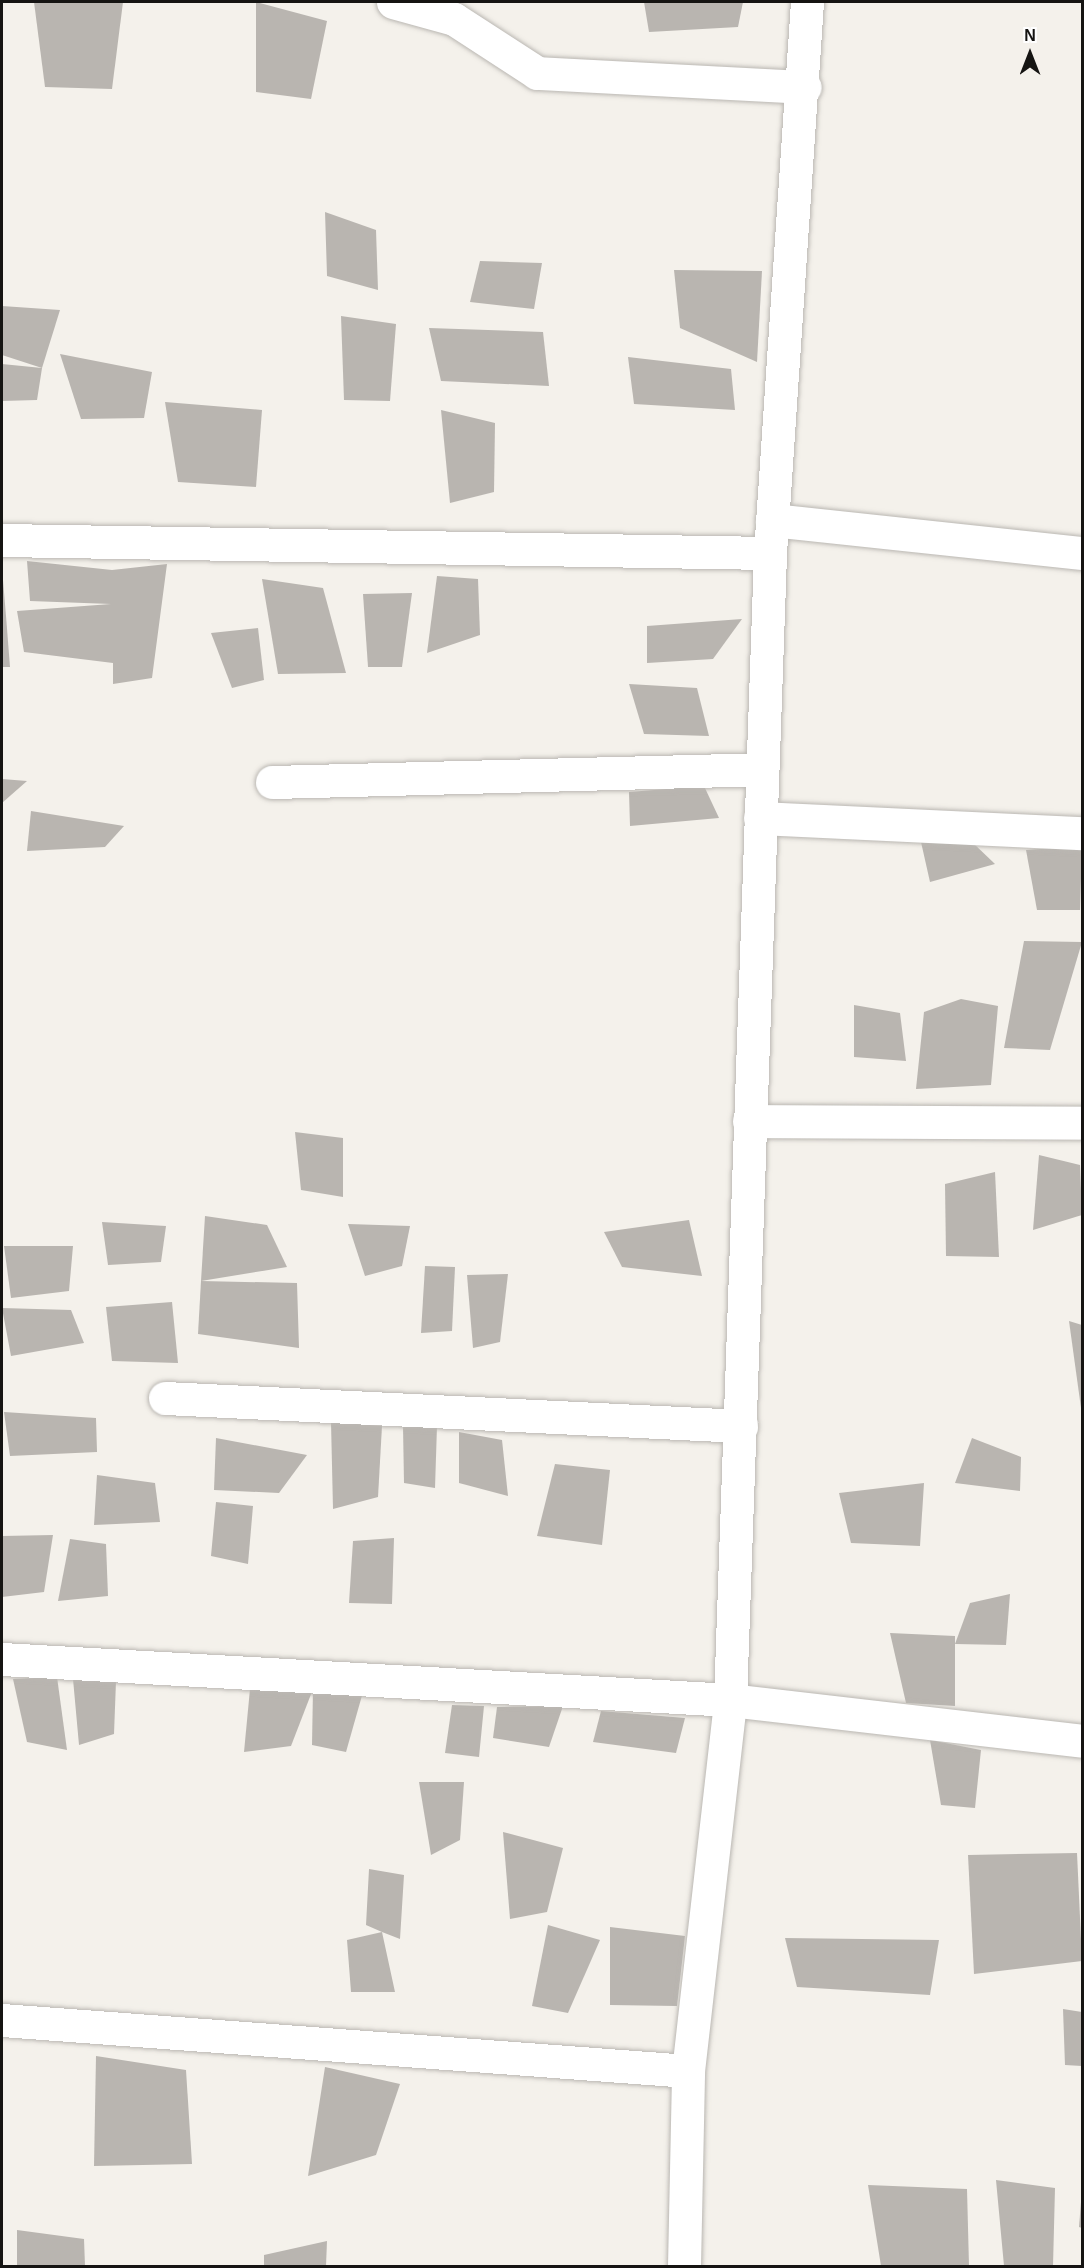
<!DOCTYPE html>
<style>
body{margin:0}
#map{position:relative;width:1084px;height:2268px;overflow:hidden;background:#f4f1eb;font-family:Helvetica,sans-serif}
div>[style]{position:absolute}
.building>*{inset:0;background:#b9b5b0}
.roads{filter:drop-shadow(0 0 2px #bab7b2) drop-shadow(0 0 2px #bab7b2)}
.street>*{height:33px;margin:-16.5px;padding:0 16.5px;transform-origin:16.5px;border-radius:16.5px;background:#fff}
span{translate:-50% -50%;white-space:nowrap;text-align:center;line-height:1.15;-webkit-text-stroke:4.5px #fff;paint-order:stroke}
.frame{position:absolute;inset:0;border:3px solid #151412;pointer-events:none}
.north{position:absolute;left:1000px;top:24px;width:60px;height:60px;-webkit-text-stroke:4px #fff;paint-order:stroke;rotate:0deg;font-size:16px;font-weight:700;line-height:24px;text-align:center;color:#151412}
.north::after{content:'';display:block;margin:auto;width:21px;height:27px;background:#151412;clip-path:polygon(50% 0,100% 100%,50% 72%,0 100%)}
</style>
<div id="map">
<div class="building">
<i style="clip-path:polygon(34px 2px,123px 2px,112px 89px,45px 87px)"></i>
<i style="clip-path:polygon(256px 2px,327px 21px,311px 99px,256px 92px)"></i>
<i style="clip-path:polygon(644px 2px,743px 2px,738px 27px,649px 32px)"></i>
<i style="clip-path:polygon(325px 212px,376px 230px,378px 290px,327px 276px)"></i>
<i style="clip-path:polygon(480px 261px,542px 263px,534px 309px,470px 302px)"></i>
<i style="clip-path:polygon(674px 270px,762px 271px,757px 362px,680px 328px)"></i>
<i style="clip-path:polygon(2px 306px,60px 310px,42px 368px,2px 355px)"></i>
<i style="clip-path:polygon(341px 316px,396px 324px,390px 401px,344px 400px)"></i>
<i style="clip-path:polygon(429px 328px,543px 332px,549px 386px,441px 381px)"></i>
<i style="clip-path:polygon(60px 354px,152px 372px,144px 418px,81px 419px)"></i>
<i style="clip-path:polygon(628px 357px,731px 369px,735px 410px,634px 404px)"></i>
<i style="clip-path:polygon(2px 364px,42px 368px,37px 400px,2px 401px)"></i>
<i style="clip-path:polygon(165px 402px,262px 410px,256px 487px,178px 482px)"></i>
<i style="clip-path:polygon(441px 410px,495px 423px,494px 492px,450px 503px)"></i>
<i style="clip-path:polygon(27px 561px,112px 570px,167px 564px,152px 678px,113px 684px,113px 663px,24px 652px,17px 611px,111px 604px,30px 601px)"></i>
<i style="clip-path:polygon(437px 576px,478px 579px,480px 635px,427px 653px)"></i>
<i style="clip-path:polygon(262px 579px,323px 588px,346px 673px,278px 674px)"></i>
<i style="clip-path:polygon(3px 580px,6px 616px,10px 667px,2px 667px)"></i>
<i style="clip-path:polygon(412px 593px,402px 667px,368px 667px,363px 594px)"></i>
<i style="clip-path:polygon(742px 619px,713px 659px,647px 663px,647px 626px)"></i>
<i style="clip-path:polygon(258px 628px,264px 680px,232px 688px,211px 633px)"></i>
<i style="clip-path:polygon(629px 684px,697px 688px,709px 736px,644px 734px)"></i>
<i style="clip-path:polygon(2px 779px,27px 781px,2px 803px)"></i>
<i style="clip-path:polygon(704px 786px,719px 818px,630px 826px,629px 792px)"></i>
<i style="clip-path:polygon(31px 811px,124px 826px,105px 847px,27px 851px)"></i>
<i style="clip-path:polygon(921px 842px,972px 842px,995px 864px,930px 882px)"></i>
<i style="clip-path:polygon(1082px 846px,1080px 910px,1037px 910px,1026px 850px)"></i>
<i style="clip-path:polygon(1024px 941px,1082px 942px,1050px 1050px,1004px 1048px)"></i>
<i style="clip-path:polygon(961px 999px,998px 1006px,991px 1085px,916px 1089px,924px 1012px)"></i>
<i style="clip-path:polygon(854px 1005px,900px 1013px,906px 1061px,854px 1057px)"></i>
<i style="clip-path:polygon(295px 1132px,343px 1138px,343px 1197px,301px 1190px)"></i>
<i style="clip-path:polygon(1039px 1155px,1080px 1165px,1082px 1215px,1033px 1230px)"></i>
<i style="clip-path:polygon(995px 1172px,999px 1257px,946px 1256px,945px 1184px)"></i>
<i style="clip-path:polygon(205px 1216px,267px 1225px,287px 1267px,201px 1281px)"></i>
<i style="clip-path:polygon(689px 1220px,702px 1276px,622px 1267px,604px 1232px)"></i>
<i style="clip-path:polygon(102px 1222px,166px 1226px,161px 1262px,108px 1265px)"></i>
<i style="clip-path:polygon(348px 1224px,410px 1226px,402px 1266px,365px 1276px)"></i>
<i style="clip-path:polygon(4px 1246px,73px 1246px,69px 1291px,11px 1298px)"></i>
<i style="clip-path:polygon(425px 1266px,455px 1267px,452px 1331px,421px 1333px)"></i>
<i style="clip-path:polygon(508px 1274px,500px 1342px,473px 1348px,467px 1275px)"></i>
<i style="clip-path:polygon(201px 1281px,297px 1283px,299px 1348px,198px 1334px)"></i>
<i style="clip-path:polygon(172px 1302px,178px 1363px,112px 1361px,106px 1307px)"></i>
<i style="clip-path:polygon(2px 1308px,71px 1310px,84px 1343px,11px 1356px)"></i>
<i style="clip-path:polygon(1069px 1321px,1082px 1325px,1082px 1408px,1081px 1408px)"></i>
<i style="clip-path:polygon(4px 1412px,96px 1418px,97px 1452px,10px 1456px)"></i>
<i style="clip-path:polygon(331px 1422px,382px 1426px,378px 1497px,333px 1509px)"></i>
<i style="clip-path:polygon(403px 1426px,437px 1426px,435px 1488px,404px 1483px)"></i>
<i style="clip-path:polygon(459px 1432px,502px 1440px,508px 1496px,459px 1483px)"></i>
<i style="clip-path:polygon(216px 1438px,307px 1455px,279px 1493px,214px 1490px)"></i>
<i style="clip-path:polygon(972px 1438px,1021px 1457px,1020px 1491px,955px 1483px)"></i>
<i style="clip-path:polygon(555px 1464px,610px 1470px,602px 1545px,537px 1536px)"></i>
<i style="clip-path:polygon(97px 1475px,155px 1483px,160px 1522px,94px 1525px)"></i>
<i style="clip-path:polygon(924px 1483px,920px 1546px,851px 1543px,839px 1493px)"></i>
<i style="clip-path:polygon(216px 1502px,253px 1506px,248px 1564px,211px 1556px)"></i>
<i style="clip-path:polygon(53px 1535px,44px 1592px,2px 1597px,2px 1536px)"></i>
<i style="clip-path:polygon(394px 1538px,392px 1604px,349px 1603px,353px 1541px)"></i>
<i style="clip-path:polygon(70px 1539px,106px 1544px,108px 1596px,58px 1601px)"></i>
<i style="clip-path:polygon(1010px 1594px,1006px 1645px,955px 1644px,970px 1603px)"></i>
<i style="clip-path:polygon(890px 1633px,955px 1636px,955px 1706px,906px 1703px)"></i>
<i style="clip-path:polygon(57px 1677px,67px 1750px,27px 1742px,13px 1679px)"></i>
<i style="clip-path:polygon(73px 1679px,116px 1681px,114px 1734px,79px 1745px)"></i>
<i style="clip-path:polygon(250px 1689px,313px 1689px,291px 1746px,244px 1752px)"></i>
<i style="clip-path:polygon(313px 1689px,363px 1692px,346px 1752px,312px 1745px)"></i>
<i style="clip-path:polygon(452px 1705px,484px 1706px,479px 1757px,445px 1753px)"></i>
<i style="clip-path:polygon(563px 1706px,549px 1747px,493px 1738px,497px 1707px)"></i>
<i style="clip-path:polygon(601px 1711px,685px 1718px,676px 1753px,593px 1742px)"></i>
<i style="clip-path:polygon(930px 1740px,981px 1750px,975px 1808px,941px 1805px)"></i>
<i style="clip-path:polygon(419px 1782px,464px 1782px,460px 1840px,431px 1855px)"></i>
<i style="clip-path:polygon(503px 1832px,563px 1848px,547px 1912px,510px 1919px)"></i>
<i style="clip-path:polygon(1077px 1853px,1082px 1961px,974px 1974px,968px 1855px)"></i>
<i style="clip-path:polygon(369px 1869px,404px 1875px,400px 1939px,382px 1932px,395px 1992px,351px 1992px,347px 1940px,382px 1932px,366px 1925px)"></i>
<i style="clip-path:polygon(548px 1925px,600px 1940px,568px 2013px,532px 2006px)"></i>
<i style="clip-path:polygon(610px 1927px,685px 1936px,677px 2006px,610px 2005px)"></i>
<i style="clip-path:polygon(785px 1938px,939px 1940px,930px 1995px,797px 1987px)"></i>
<i style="clip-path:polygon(1063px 2009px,1082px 2012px,1082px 2066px,1065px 2065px)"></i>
<i style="clip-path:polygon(96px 2056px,186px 2070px,192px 2164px,94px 2166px)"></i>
<i style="clip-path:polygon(325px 2067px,400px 2084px,376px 2155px,308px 2176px)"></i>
<i style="clip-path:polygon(996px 2180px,1055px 2188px,1053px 2266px,1004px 2266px)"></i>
<i style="clip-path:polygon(868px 2185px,967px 2189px,969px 2266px,881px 2266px)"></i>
<i style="clip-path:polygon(1081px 2202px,1082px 2202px,1082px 2228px,1079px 2227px)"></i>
<i style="clip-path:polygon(17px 2230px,84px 2239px,85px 2266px,17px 2266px)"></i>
<i style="clip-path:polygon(327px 2241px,326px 2266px,264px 2266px,264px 2255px)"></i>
</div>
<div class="roads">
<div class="street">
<i style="left:393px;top:2px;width:63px;rotate:15.6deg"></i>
<i style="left:454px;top:19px;width:99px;rotate:33deg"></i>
<i style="left:537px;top:73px;width:268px;rotate:3deg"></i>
<i style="left:772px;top:520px;width:312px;rotate:6.1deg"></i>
<i style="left:2px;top:540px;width:768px;rotate:0.97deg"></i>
<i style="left:272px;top:782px;width:490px;rotate:-1.5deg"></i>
<i style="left:760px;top:818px;width:322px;rotate:2.7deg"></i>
<i style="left:749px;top:1121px;width:333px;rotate:0.3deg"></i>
<i style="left:165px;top:1398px;width:577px;rotate:2.78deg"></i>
<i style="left:2px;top:1659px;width:729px;rotate:3.22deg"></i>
<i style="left:730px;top:1700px;width:354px;rotate:6.6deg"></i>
<i style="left:2px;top:2020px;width:688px;rotate:4.25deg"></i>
<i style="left:684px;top:2266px;width:195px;rotate:-88.8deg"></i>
<i style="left:688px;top:2071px;width:373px;rotate:-83.5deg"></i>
<i style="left:730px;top:1700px;width:1148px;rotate:-88deg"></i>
<i style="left:770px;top:553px;width:552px;rotate:-86.16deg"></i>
</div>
</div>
<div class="frame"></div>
<div class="north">N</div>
</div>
